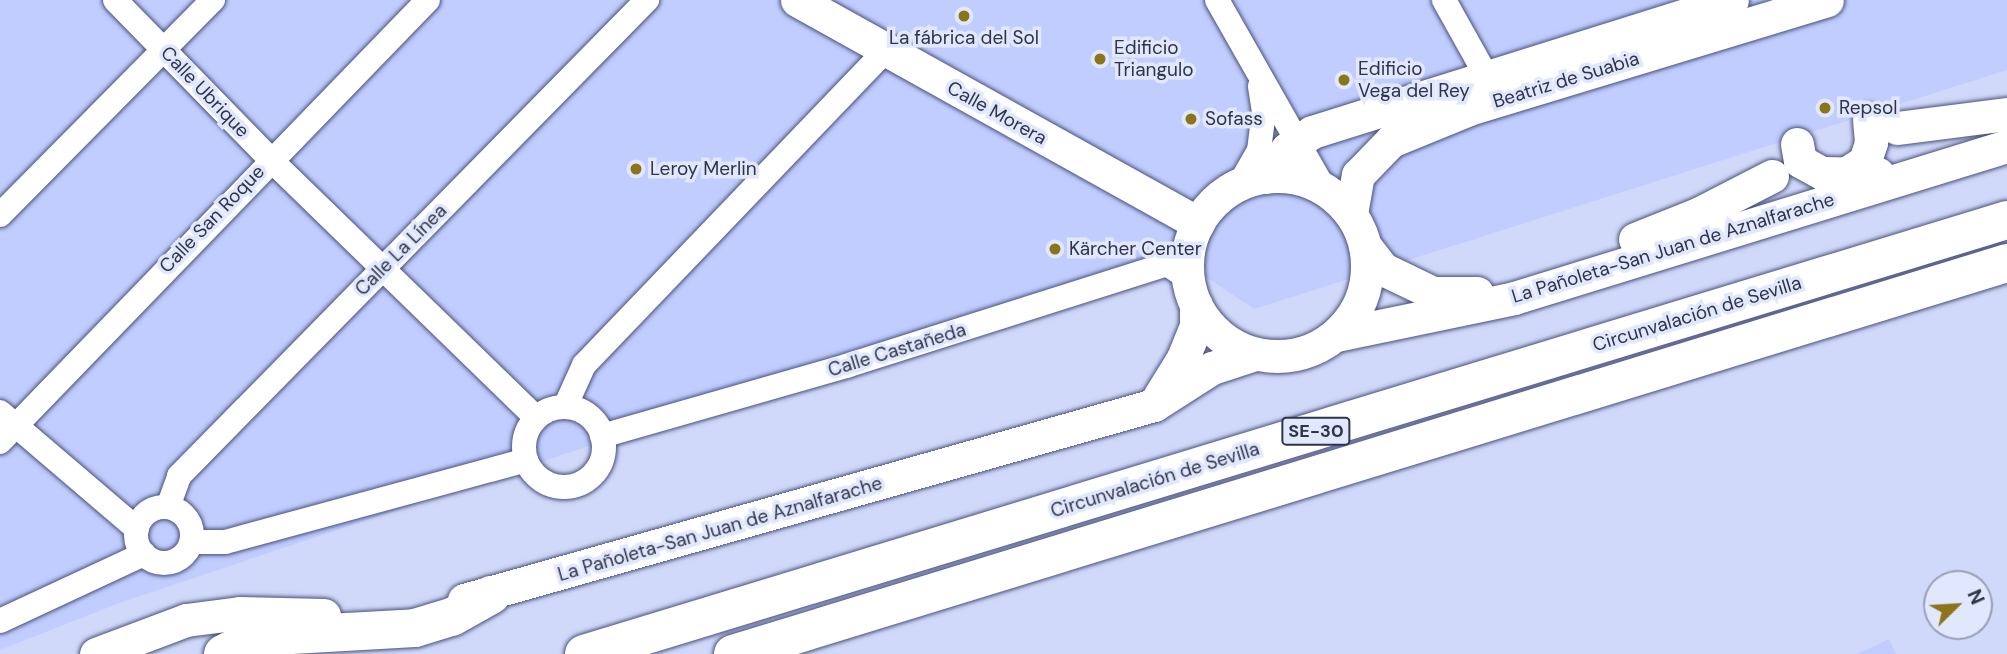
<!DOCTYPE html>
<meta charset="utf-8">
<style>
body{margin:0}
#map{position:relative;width:2007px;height:654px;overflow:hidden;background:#d1d9fa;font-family:"DM Sans",sans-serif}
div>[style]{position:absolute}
.built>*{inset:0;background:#c1cdfe}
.roads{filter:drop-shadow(0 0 2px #47517f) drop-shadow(0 0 2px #47517f)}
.street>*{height:24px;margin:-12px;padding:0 12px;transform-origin:12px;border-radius:12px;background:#fff}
.street>.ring{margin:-12px;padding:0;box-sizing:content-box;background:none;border:24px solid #fff;border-radius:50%}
.secondary>*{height:33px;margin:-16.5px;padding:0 16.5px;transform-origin:16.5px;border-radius:16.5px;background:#fff}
.secondary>.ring{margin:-16.5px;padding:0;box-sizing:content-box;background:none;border:33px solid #fff;border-radius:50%}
.highway>*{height:38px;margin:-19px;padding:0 19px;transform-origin:19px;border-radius:19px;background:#fff}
.dots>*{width:19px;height:19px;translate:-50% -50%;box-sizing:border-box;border:4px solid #e1e7fd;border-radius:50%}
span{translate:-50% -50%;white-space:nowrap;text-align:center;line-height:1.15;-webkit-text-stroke:7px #e1e7fd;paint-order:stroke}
.shield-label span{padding:2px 5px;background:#e1e7fd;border:2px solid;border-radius:5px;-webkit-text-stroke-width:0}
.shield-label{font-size:18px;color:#2f3449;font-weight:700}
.poi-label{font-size:19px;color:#2f3449}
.left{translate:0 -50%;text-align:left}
.street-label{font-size:19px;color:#2f3449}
.north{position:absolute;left:1923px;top:570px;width:70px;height:70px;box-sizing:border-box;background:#e1e7fd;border:2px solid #9a9fb5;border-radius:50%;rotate:66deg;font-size:19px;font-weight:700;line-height:28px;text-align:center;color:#2f3449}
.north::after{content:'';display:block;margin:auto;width:24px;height:32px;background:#8c7519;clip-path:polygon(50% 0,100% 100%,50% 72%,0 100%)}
</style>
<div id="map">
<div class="built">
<i style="clip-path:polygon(0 0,2007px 0,2007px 70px,1254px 309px,1169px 252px,122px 602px,0 650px)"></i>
<i style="clip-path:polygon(1889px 639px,1896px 654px,1857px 654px)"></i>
</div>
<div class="roads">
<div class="street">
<i style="left:115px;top:0;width:222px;rotate:45.7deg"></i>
<i style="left:270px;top:159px;width:371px;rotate:44.2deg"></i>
<i style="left:1217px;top:0;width:219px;rotate:60.4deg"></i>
<i style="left:1444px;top:0;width:88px;rotate:60.8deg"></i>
<i style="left:1239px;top:185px;width:39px;rotate:-60deg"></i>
<i style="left:1259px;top:151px;width:39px;rotate:-83deg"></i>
<i style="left:1264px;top:112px;width:26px;rotate:-99deg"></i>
<i style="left:0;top:215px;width:303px;rotate:-45.3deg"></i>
<i style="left:565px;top:407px;width:46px;rotate:-65.7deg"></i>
<i style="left:584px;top:365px;width:435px;rotate:-46.2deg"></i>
<i class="ring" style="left:524px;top:407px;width:56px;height:56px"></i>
<i style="left:0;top:412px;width:180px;rotate:40.5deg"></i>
<i style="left:602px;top:436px;width:254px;rotate:-16deg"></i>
<i style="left:846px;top:366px;width:337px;rotate:-17.6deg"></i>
<i style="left:1167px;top:264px;width:25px;rotate:34deg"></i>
<i style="left:0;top:442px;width:615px;rotate:-45.92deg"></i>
<i class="ring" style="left:136px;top:507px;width:32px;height:32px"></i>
<i style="left:168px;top:507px;width:33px;rotate:-70deg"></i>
<i style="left:179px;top:476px;width:668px;rotate:-45.49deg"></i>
<i style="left:192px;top:542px;width:33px"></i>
<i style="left:225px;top:542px;width:312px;rotate:-15.2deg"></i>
<i style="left:0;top:621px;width:159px;rotate:-25deg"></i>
</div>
<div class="secondary">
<i style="left:797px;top:0;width:459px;rotate:29.1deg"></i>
<i style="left:1897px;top:128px;width:111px;rotate:-7.3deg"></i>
<i style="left:1797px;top:144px;width:17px;rotate:80deg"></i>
<i style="left:1800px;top:161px;width:25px;rotate:29deg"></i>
<i style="left:1822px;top:173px;width:56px;rotate:1deg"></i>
<i class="ring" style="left:1187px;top:176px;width:147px;height:147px"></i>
<i style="left:1266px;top:177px;width:35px;rotate:-53deg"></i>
<i style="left:1287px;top:149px;width:30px;rotate:-34deg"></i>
<i style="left:1312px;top:132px;width:440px;rotate:-17.4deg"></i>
<i style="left:1833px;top:182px;width:38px;rotate:-33deg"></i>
<i style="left:1865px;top:161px;width:20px;rotate:-72deg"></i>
<i style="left:1871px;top:142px;width:22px;rotate:-95deg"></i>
<i style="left:1351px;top:214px;width:40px;rotate:-80deg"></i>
<i style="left:1358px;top:175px;width:47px;rotate:-45.9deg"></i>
<i style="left:1391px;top:141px;width:84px;rotate:-22.3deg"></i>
<i style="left:1469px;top:109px;width:374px;rotate:-16.9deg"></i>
<i style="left:1635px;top:239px;width:70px;rotate:-21.8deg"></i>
<i style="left:1700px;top:213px;width:81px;rotate:-27.2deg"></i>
<i style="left:1365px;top:246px;width:29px;rotate:52deg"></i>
<i style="left:1383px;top:269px;width:55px;rotate:25.6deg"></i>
<i style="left:1433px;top:293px;width:44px"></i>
<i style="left:1336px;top:335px;width:182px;rotate:-11.7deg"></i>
<i style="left:1514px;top:298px;width:516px;rotate:-17.14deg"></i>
<i style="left:1159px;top:397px;width:46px;rotate:-58.4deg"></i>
<i style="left:1183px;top:358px;width:35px;rotate:-68deg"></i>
<i style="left:1196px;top:326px;width:21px;rotate:-90deg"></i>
<i style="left:464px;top:600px;width:717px;rotate:-15.78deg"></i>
<i style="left:1154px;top:405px;width:69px;rotate:-32.5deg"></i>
<i style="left:1212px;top:368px;width:45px;rotate:-18deg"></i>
<i style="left:96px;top:654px;width:96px;rotate:-20.7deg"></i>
<i style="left:186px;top:620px;width:54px;rotate:-7.4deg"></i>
<i style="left:240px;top:613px;width:84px;rotate:1.4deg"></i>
</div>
<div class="highway">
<i style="left:223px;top:654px;width:33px;rotate:-27deg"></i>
<i style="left:252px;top:639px;width:22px;rotate:-8deg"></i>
<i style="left:274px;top:636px;width:141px;rotate:-3.2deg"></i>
<i style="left:415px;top:628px;width:39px;rotate:-17deg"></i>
<i style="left:452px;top:617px;width:45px;rotate:-29.4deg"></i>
<i style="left:584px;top:654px;width:1488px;rotate:-16.96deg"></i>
<i style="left:733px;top:654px;width:1333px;rotate:-17.06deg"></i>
</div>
</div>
<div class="dots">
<i style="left:964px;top:16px;background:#8c7519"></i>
<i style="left:1100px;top:59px;background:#8c7519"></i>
<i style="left:1344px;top:80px;background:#8c7519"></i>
<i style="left:1825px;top:108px;background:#8c7519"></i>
<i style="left:1191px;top:119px;background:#8c7519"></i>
<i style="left:636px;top:169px;background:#8c7519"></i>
<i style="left:1055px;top:249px;background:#8c7519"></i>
</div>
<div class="shield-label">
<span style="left:1316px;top:431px">SE-30</span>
</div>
<div class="poi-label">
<span style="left:964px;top:38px">La fábrica del Sol</span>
<span class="left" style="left:1114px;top:59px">Edificio<br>Triangulo</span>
<span class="left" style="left:1358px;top:80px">Edificio<br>Vega del Rey</span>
<span class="left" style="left:1839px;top:108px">Repsol</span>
<span class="left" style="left:1205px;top:119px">Sofass</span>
<span class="left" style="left:650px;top:169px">Leroy Merlin</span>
<span class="left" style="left:1069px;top:249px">Kärcher Center</span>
</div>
<div class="street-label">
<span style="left:1566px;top:80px;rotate:-17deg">Beatriz de Suabia</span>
<span style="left:205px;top:92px;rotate:46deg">Calle Ubrique</span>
<span style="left:997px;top:113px;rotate:29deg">Calle Morera</span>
<span style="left:212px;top:219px;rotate:-46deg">Calle San Roque</span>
<span style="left:1673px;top:248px;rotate:-17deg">La Pañoleta-San Juan de Aznalfarache</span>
<span style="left:401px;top:250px;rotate:-45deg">Calle La Línea</span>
<span style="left:1697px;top:314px;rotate:-17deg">Circunvalación de Sevilla</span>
<span style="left:897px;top:350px;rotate:-17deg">Calle Castañeda</span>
<span style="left:1155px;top:480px;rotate:-17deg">Circunvalación de Sevilla</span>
<span style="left:720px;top:529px;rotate:-16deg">La Pañoleta-San Juan de Aznalfarache</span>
</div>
<div class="north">N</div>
</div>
